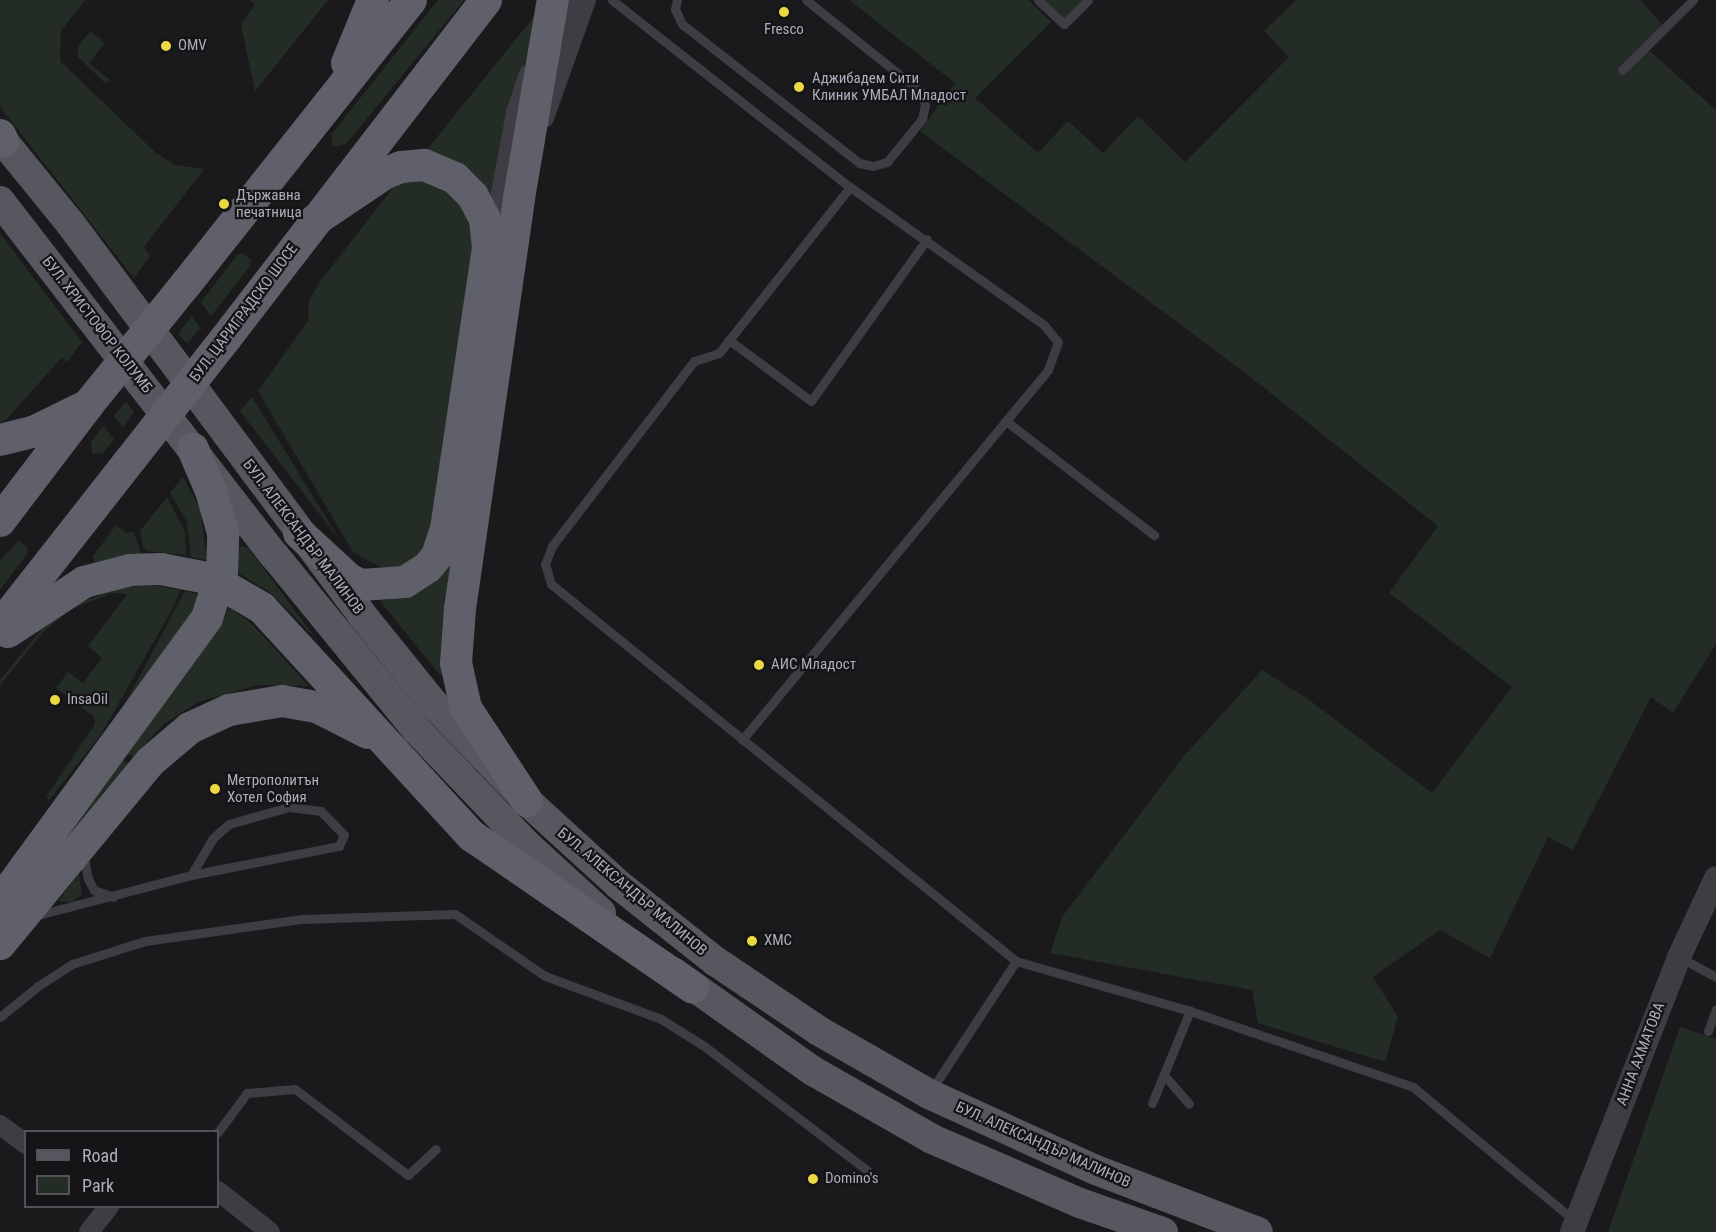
<!DOCTYPE html>
<meta charset="utf-8">
<style>
body{margin:0}
#map{position:relative;width:1716px;height:1232px;overflow:hidden;background:#1a1a1c;font-family:"Roboto Condensed",sans-serif}
div>[style]{position:absolute}
.green>*{inset:0;background:#242c26}
.service>*{height:9px;margin:-4.5px;padding:0 4.5px;transform-origin:4.5px;border-radius:4.5px;background:#3d3d43}
.minor>*{height:20px;margin:-10px;padding:0 10px;transform-origin:10px;border-radius:10px;background:#3d3d43}
.tertiary>*{height:24px;margin:-12px;padding:0 12px;transform-origin:12px;border-radius:12px;background:#3d3d43}
.primary>*{height:30px;margin:-15px;padding:0 15px;transform-origin:15px;border-radius:15px;background:#575760}
.trunk>*{height:32px;margin:-16px;padding:0 16px;transform-origin:16px;border-radius:16px;background:#5f6069}
.trunk-bridge>*{height:32px;margin:-16px;padding:0 16px;transform-origin:16px;border-radius:16px;background:#5f6069}
.dots>*{width:16px;height:16px;translate:-50% -50%;box-sizing:border-box;border:3px solid #151517;border-radius:50%}
span{translate:-50% -50%;white-space:nowrap;text-align:center;line-height:1.15;-webkit-text-stroke:4.5px #151517;paint-order:stroke}
.poi-label{font-size:15px;color:#adaebb}
.left{translate:0 -50%;text-align:left}
.street-label{font-size:15px;color:#adaebb}
.legend{position:absolute;left:24px;top:1130px;width:195px;height:78px;box-sizing:border-box;background:#151517;border:2px solid #525259;margin:0;padding:8px 10px;list-style:none;font-size:18px;color:#adaebb}
.legend li{display:flex;align-items:center;gap:12px;height:30px}
.legend b{width:30px;border:2px solid #525259}
</style>
<div id="map">
<div class="green">
<i style="clip-path:polygon(0 0,85px 0,61px 31px,60px 61px,156px 153px,175px 165px,204px 169px,144px 247px,150px 256px,134px 278px,0 107px)"></i>
<i style="clip-path:polygon(249px 0,328px 0,255px 91px,241px 25px,255px 4px)"></i>
<i style="clip-path:polygon(438px 0,464px 0,346px 144px,333px 147px,331px 135px)"></i>
<i style="clip-path:polygon(849px 0,1028px 0,1051px 22px,975px 98px,1038px 153px,1068px 121px,1103px 153px,1138px 116px,1185px 162px,1289px 57px,1264px 31px,1296px 0,1640px 0,1664px 27px,1645px 47px,1716px 110px,1716px 644px,1673px 713px,1651px 697px,1573px 850px,1548px 837px,1490px 958px,1440px 930px,1373px 977px,1398px 1017px,1385px 1062px,1258px 1023px,1252px 990px,1050px 953px,1062px 917px,1184px 756px,1262px 670px,1308px 699px,1432px 793px,1512px 687px,1389px 593px,1438px 526px,1240px 369px,920px 131px,955px 83px)"></i>
<i style="clip-path:polygon(1038px 0,1088px 0,1064px 24px)"></i>
<i style="clip-path:polygon(537px 13px,533px 48px,522px 70px,491px 200px,425px 152px)"></i>
<i style="clip-path:polygon(90px 31px,105px 43px,89px 63px,110px 80px,106px 84px,78px 57px,78px 47px)"></i>
<i style="clip-path:polygon(416px 176px,459px 197px,476px 238px,432px 541px,404px 569px,382px 568px,353px 552px,258px 391px,308px 321px,309px 301px,319px 283px,395px 185px)"></i>
<i style="clip-path:polygon(0 233px,82px 342px,67px 362px,61px 358px,7px 419px,0 422px)"></i>
<i style="clip-path:polygon(243px 253px,251px 260px,250px 266px,211px 316px,201px 302px,237px 255px)"></i>
<i style="clip-path:polygon(192px 316px,200px 328px,187px 344px,178px 334px)"></i>
<i style="clip-path:polygon(252px 397px,341px 542px,240px 411px)"></i>
<i style="clip-path:polygon(126px 401px,134px 412px,123px 427px,114px 416px)"></i>
<i style="clip-path:polygon(103px 426px,114px 439px,103px 453px,92px 454px,91px 442px)"></i>
<i style="clip-path:polygon(183px 477px,200px 508px,207px 560px,191px 557px,187px 522px,170px 493px)"></i>
<i style="clip-path:polygon(167px 497px,185px 532px,186px 555px,148px 551px,143px 547px,140px 531px)"></i>
<i style="clip-path:polygon(116px 525px,126px 533px,133px 531px,142px 555px,95px 563px,93px 556px)"></i>
<i style="clip-path:polygon(19px 541px,27px 548px,27px 554px,0 590px,0 560px)"></i>
<i style="clip-path:polygon(456px 544px,443px 674px,440px 675px,380px 601px,394px 598px)"></i>
<i style="clip-path:polygon(242px 546px,249px 549px,317px 640px,272px 594px,235px 571px,238px 549px)"></i>
<i style="clip-path:polygon(157px 586px,180px 590px,174px 606px,100px 736px,49px 800px,46px 797px,95px 724px,94px 717px,56px 688px,68px 672px,83px 683px,102px 658px,88px 646px,127px 594px,112px 593px,72px 609px,45px 630px,0 685px,0 680px,41px 630px,73px 605px,122px 587px)"></i>
<i style="clip-path:polygon(185px 591px,200px 595px,194px 610px,114px 724px)"></i>
<i style="clip-path:polygon(229px 608px,251px 623px,309px 686px,259px 685px,198px 702px,164px 724px,133px 757px,126px 752px,219px 628px)"></i>
<i style="clip-path:polygon(121px 759px,129px 765px,23px 898px)"></i>
<i style="clip-path:polygon(79px 874px,82px 894px,71px 903px,58px 901px)"></i>
<i style="clip-path:polygon(1680px 1027px,1716px 1039px,1716px 1232px,1608px 1232px)"></i>
</div>
<div class="service">
<i style="left:612px;top:0;width:303px;rotate:38.2deg"></i>
<i style="left:850px;top:187px;width:238px;rotate:35.4deg"></i>
<i style="left:1044px;top:325px;width:22px;rotate:51deg"></i>
<i style="left:1058px;top:342px;width:30px;rotate:110deg"></i>
<i style="left:1048px;top:370px;width:480px;rotate:129.6deg"></i>
<i style="left:677px;top:0;width:9px;rotate:103deg"></i>
<i style="left:675px;top:9px;width:17px;rotate:65deg"></i>
<i style="left:682px;top:24px;width:225px;rotate:38.1deg"></i>
<i style="left:859px;top:163px;width:14px;rotate:12deg"></i>
<i style="left:873px;top:166px;width:15px;rotate:-16deg"></i>
<i style="left:887px;top:162px;width:55px;rotate:-50.9deg"></i>
<i style="left:922px;top:119px;width:14px;rotate:-78deg"></i>
<i style="left:925px;top:105px;width:14px;rotate:-107deg"></i>
<i style="left:921px;top:92px;width:147px;rotate:-141.3deg"></i>
<i style="left:1038px;top:0;width:35px;rotate:43deg"></i>
<i style="left:1064px;top:24px;width:34px;rotate:-45deg"></i>
<i style="left:1622px;top:70px;width:100px;rotate:-44.6deg"></i>
<i style="left:850px;top:187px;width:211px;rotate:128.3deg"></i>
<i style="left:719px;top:353px;width:26px;rotate:162deg"></i>
<i style="left:694px;top:361px;width:233px;rotate:127.5deg"></i>
<i style="left:552px;top:546px;width:19px;rotate:111deg"></i>
<i style="left:545px;top:564px;width:21px;rotate:73deg"></i>
<i style="left:551px;top:584px;width:599px;rotate:39.03deg"></i>
<i style="left:1016px;top:961px;width:181px;rotate:16deg"></i>
<i style="left:1190px;top:1011px;width:236px;rotate:18.8deg"></i>
<i style="left:1413px;top:1087px;width:210px;rotate:39.6deg"></i>
<i style="left:729px;top:340px;width:102px;rotate:36.6deg"></i>
<i style="left:811px;top:401px;width:199px;rotate:-54.4deg"></i>
<i style="left:1006px;top:421px;width:187px;rotate:37.6deg"></i>
<i style="left:84px;top:857px;width:22px;rotate:80deg"></i>
<i style="left:88px;top:879px;width:13px;rotate:61deg"></i>
<i style="left:94px;top:890px;width:20px;rotate:20deg"></i>
<i style="left:34px;top:916px;width:162px;rotate:-14.6deg"></i>
<i style="left:191px;top:875px;width:151px;rotate:-11.1deg"></i>
<i style="left:339px;top:846px;width:12px;rotate:-66deg"></i>
<i style="left:344px;top:835px;width:33px;rotate:-134deg"></i>
<i style="left:321px;top:811px;width:32px;rotate:-173deg"></i>
<i style="left:289px;top:807px;width:62px;rotate:164.2deg"></i>
<i style="left:229px;top:824px;width:21px;rotate:139deg"></i>
<i style="left:213px;top:838px;width:43px;rotate:120.7deg"></i>
<i style="left:1679px;top:957px;width:42px;rotate:28.4deg"></i>
<i style="left:0;top:1017px;width:49px;rotate:-39.2deg"></i>
<i style="left:38px;top:986px;width:40px;rotate:-32.9deg"></i>
<i style="left:72px;top:964px;width:77px;rotate:-17.5deg"></i>
<i style="left:145px;top:941px;width:159px;rotate:-8deg"></i>
<i style="left:302px;top:919px;width:153px;rotate:-1.9deg"></i>
<i style="left:455px;top:914px;width:109px;rotate:34.6deg"></i>
<i style="left:545px;top:976px;width:124px;rotate:20.3deg"></i>
<i style="left:661px;top:1019px;width:51px;rotate:32.1deg"></i>
<i style="left:704px;top:1046px;width:205px;rotate:37.3deg"></i>
<i style="left:1708px;top:1031px;width:23px;rotate:-70deg"></i>
<i style="left:1164px;top:1075px;width:38px;rotate:49deg"></i>
<i style="left:930px;top:1092px;width:157px;rotate:-56.7deg"></i>
<i style="left:1152px;top:1103px;width:100px;rotate:-67.6deg"></i>
<i style="left:218px;top:1132px;width:49px;rotate:-53.4deg"></i>
<i style="left:247px;top:1093px;width:48px;rotate:-4.8deg"></i>
<i style="left:295px;top:1089px;width:142px;rotate:37.3deg"></i>
<i style="left:408px;top:1175px;width:38px;rotate:-43deg"></i>
</div>
<div class="minor">
<i style="left:550px;top:35px;width:45px;rotate:-50.4deg"></i>
<i style="left:544px;top:118px;width:125px;rotate:-70.4deg"></i>
<i style="left:493px;top:235px;width:124px;rotate:-79.3deg"></i>
<i style="left:516px;top:113px;width:41px;rotate:-71.6deg"></i>
<i style="left:0;top:1125px;width:32px;rotate:36deg"></i>
<i style="left:218px;top:1191px;width:66px;rotate:38.3deg"></i>
<i style="left:89px;top:1232px;width:33px;rotate:-52deg"></i>
</div>
<div class="tertiary">
<i style="left:1572px;top:1232px;width:295px;rotate:-68.7deg"></i>
<i style="left:1679px;top:957px;width:87px;rotate:-64.9deg"></i>
</div>
<div class="primary">
<i style="left:0;top:137px;width:111px;rotate:50.9deg"></i>
<i style="left:70px;top:223px;width:489px;rotate:53.3deg"></i>
<i style="left:362px;top:615px;width:113px;rotate:51.1deg"></i>
<i style="left:433px;top:703px;width:136px;rotate:46.2deg"></i>
<i style="left:527px;top:801px;width:125px;rotate:42.4deg"></i>
<i style="left:619px;top:885px;width:122px;rotate:38.4deg"></i>
<i style="left:715px;top:961px;width:125px;rotate:33.9deg"></i>
<i style="left:819px;top:1031px;width:127px;rotate:29.8deg"></i>
<i style="left:929px;top:1094px;width:183px;rotate:24.5deg"></i>
<i style="left:1096px;top:1170px;width:173px;rotate:20.9deg"></i>
<i style="left:0;top:201px;width:448px;rotate:52.3deg"></i>
<i style="left:274px;top:555px;width:225px;rotate:50.8deg"></i>
<i style="left:416px;top:729px;width:162px;rotate:46.3deg"></i>
<i style="left:528px;top:846px;width:99px;rotate:42.5deg"></i>
<i style="left:673px;top:972px;width:171px;rotate:35.3deg"></i>
<i style="left:813px;top:1071px;width:137px;rotate:29.7deg"></i>
<i style="left:932px;top:1139px;width:161px;rotate:23.4deg"></i>
<i style="left:1080px;top:1203px;width:88px;rotate:19.3deg"></i>
</div>
<div class="trunk">
<i style="left:347px;top:63px;width:68px;rotate:-67.6deg"></i>
<i style="left:0;top:135px;width:7px;rotate:63deg"></i>
<i style="left:186px;top:284px;width:362px;rotate:-51.6deg"></i>
<i style="left:226px;top:338px;width:426px;rotate:-52.4deg"></i>
<i style="left:0;top:440px;width:34px;rotate:-14deg"></i>
<i style="left:33px;top:432px;width:55px;rotate:-26.1deg"></i>
<i style="left:0;top:521px;width:146px;rotate:-52.8deg"></i>
<i style="left:299px;top:533px;width:68px;rotate:42.6deg"></i>
<i style="left:349px;top:579px;width:13px;rotate:27deg"></i>
<i style="left:361px;top:585px;width:44px;rotate:-3.9deg"></i>
<i style="left:405px;top:582px;width:27px;rotate:-33deg"></i>
<i style="left:428px;top:567px;width:14px;rotate:-51deg"></i>
<i style="left:437px;top:556px;width:28px;rotate:-72deg"></i>
<i style="left:446px;top:529px;width:284px;rotate:-81.5deg"></i>
<i style="left:488px;top:248px;width:29px;rotate:-96deg"></i>
<i style="left:485px;top:219px;width:26px;rotate:-118deg"></i>
<i style="left:473px;top:196px;width:25px;rotate:-135deg"></i>
<i style="left:455px;top:178px;width:34px;rotate:-157deg"></i>
<i style="left:424px;top:165px;width:23px;rotate:175deg"></i>
<i style="left:401px;top:167px;width:18px;rotate:158deg"></i>
<i style="left:384px;top:174px;width:84px;rotate:146.1deg"></i>
<i style="left:262px;top:608px;width:310px;rotate:47.4deg"></i>
<i style="left:472px;top:836px;width:268px;rotate:34.5deg"></i>
<i style="left:0;top:626px;width:212px;rotate:-51.9deg"></i>
<i style="left:8px;top:632px;width:91px;rotate:-33.3deg"></i>
<i style="left:84px;top:582px;width:48px;rotate:-14.6deg"></i>
<i style="left:130px;top:570px;width:31px;rotate:-2deg"></i>
<i style="left:527px;top:801px;width:111px;rotate:-123.3deg"></i>
<i style="left:466px;top:708px;width:46px;rotate:-102.5deg"></i>
<i style="left:456px;top:663px;width:54px;rotate:-85.8deg"></i>
<i style="left:460px;top:609px;width:415px;rotate:-81.8deg"></i>
<i style="left:519px;top:198px;width:201px;rotate:-80.3deg"></i>
<i style="left:0;top:902px;width:351px;rotate:-53.9deg"></i>
<i style="left:207px;top:618px;width:49px;rotate:-72.3deg"></i>
<i style="left:222px;top:571px;width:38px;rotate:-88deg"></i>
<i style="left:223px;top:533px;width:44px;rotate:-105.9deg"></i>
<i style="left:211px;top:491px;width:46px;rotate:-113.2deg"></i>
<i style="left:0;top:944px;width:237px;rotate:-50.5deg"></i>
<i style="left:151px;top:761px;width:51px;rotate:-40.2deg"></i>
<i style="left:190px;top:728px;width:43px;rotate:-24.8deg"></i>
<i style="left:229px;top:710px;width:54px;rotate:-9.6deg"></i>
<i style="left:282px;top:701px;width:36px;rotate:10deg"></i>
<i style="left:317px;top:707px;width:57px;rotate:27deg"></i>
</div>
<div class="trunk-bridge">
<i style="left:88px;top:405px;width:156px;rotate:-51deg"></i>
<i style="left:131px;top:459px;width:154px;rotate:-51.9deg"></i>
<i style="left:161px;top:569px;width:52px;rotate:11.1deg"></i>
<i style="left:212px;top:579px;width:58px;rotate:30.1deg"></i>
</div>
<div class="dots">
<i style="left:784px;top:12px;background:#ebd842"></i>
<i style="left:166px;top:46px;background:#ebd842"></i>
<i style="left:799px;top:87px;background:#ebd842"></i>
<i style="left:224px;top:204px;background:#ebd842"></i>
<i style="left:759px;top:665px;background:#ebd842"></i>
<i style="left:55px;top:700px;background:#ebd842"></i>
<i style="left:215px;top:789px;background:#ebd842"></i>
<i style="left:752px;top:941px;background:#ebd842"></i>
<i style="left:813px;top:1179px;background:#ebd842"></i>
</div>
<div class="poi-label">
<span style="left:784px;top:30px">Fresco</span>
<span class="left" style="left:178px;top:46px">OMV</span>
<span class="left" style="left:812px;top:87px">Аджибадем Сити<br>Клиник УМБАЛ Младост</span>
<span class="left" style="left:236px;top:204px">Държавна<br>печатница</span>
<span class="left" style="left:771px;top:665px">АИС Младост</span>
<span class="left" style="left:67px;top:700px">InsaOil</span>
<span class="left" style="left:227px;top:789px">Метрополитън<br>Хотел София</span>
<span class="left" style="left:764px;top:941px">ХМС</span>
<span class="left" style="left:825px;top:1179px">Domino's</span>
</div>
<div class="street-label">
<span style="left:244px;top:313px;rotate:-53deg">БУЛ. ЦАРИГРАДСКО ШОСЕ</span>
<span style="left:97px;top:325px;rotate:52deg">БУЛ. ХРИСТОФОР КОЛУМБ</span>
<span style="left:303px;top:537px;rotate:53deg">БУЛ. АЛЕКСАНДЪР МАЛИНОВ</span>
<span style="left:632px;top:892px;rotate:40deg">БУЛ. АЛЕКСАНДЪР МАЛИНОВ</span>
<span style="left:1641px;top:1054px;rotate:-69deg">АННА АХМАТОВА</span>
<span style="left:1043px;top:1145px;rotate:24deg">БУЛ. АЛЕКСАНДЪР МАЛИНОВ</span>
</div>
<ul class="legend">
<li><b style="height:8px;background:#575760"></b>Road</li>
<li><b style="height:16px;background:#242c26"></b>Park</li>
</ul>
</div>
